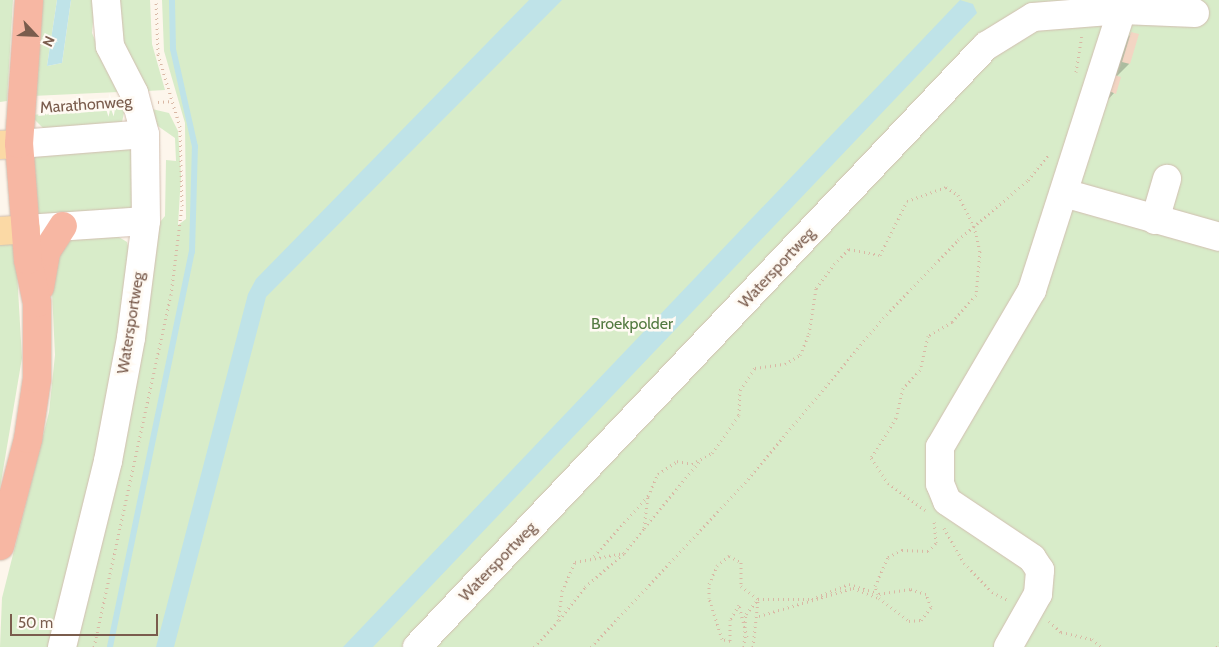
<!DOCTYPE html>
<style>
body{margin:0}
#map{position:relative;width:1219px;height:647px;overflow:hidden;background:#fdf6ec;font-family:Cabin,sans-serif}
div>[style]{position:absolute}
.green>*{inset:0;background:#d8ecc9}
.water>*{inset:0;background:#bfe3e8}
.shadow>*{inset:0;background:#0003}
.stream>*{height:5.5px;margin:-2.75px;padding:0 2.75px;transform-origin:2.75px;border-radius:2.75px;background:#bfe3e8}
.building>*{inset:0;background:#f3d5c3}
.path>*{height:3px;margin-top:-1.5px;transform-origin:0;background:repeating-linear-gradient(90deg,#d9b8a5 0 1px,transparent 0 5px)}
.roads{filter:drop-shadow(0 0 1px #d1beb0) drop-shadow(0 0 1px #d1beb0)}
.minor>*{height:28px;margin:-14px;padding:0 14px;transform-origin:14px;border-radius:14px;background:#fff}
.major>*{height:28px;margin:-14px;padding:0 14px;transform-origin:14px;border-radius:14px;background:#fbd9a5}
.highway>*{height:28px;margin:-14px;padding:0 14px;transform-origin:14px;border-radius:14px;background:#f7b7a3}
span{translate:-50% -50%;white-space:nowrap;text-align:center;line-height:1.15;-webkit-text-stroke:5px #fffaf3;paint-order:stroke}
.street-label{font-size:16px;color:#7a5c4d}
.park-label{font-size:16px;color:#537a41}
.north{position:absolute;left:10px;top:10px;width:50px;height:50px;-webkit-text-stroke:4px #fffaf3;paint-order:stroke;rotate:115deg;font-size:14px;font-weight:700;line-height:20px;text-align:center;color:#7a5c4d}
.north::after{content:'';display:block;margin:auto;width:18px;height:22px;background:#7a5c4d;clip-path:polygon(50% 0,100% 100%,50% 72%,0 100%)}
.scale{position:absolute;left:10px;top:614px;width:148px;height:22px;box-sizing:border-box;border:2px solid #7a5c4d;border-top:0;padding-left:6px;font-size:15px;line-height:18px;white-space:nowrap;color:#7a5c4d;-webkit-text-stroke:4px #fffaf3;paint-order:stroke}
</style>
<div id="map">
<div class="green">
<i style="clip-path:polygon(0 0,13px 0,7px 101px,0 102px)"></i>
<i style="clip-path:polygon(43px 0,57px 0,47px 66px,62px 63px,71px 0,95px 0,92px 33px,118px 92px,32px 96px)"></i>
<i style="clip-path:polygon(114px 0,150px 0,152px 44px,165px 90px,147px 91px,116px 39px)"></i>
<i style="clip-path:polygon(162px 0,1219px 0,1219px 647px,0 647px,2px 598px,49px 412px,55px 355px,51px 271px,67px 237px,109px 231px,127px 242px,131px 257px,165px 216px,166px 160px,176px 161px,175px 138px,155px 124px,152px 109px,169px 113px,178px 131px,181px 176px,178px 225px,186px 219px,185px 123px,164px 51px)"></i>
<i style="clip-path:polygon(125px 108px,122px 122px,115px 125px,45px 130px,30px 115px)"></i>
<i style="clip-path:polygon(124px 148px,132px 150px,136px 203px,126px 213px,39px 219px,33px 159px,39px 154px)"></i>
<i style="clip-path:polygon(15px 238px,22px 358px,0 488px,0 240px)"></i>
</div>
<div class="water">
<i style="clip-path:polygon(57px 0,71px 0,62px 63px,47px 66px)"></i>
<i style="clip-path:polygon(529px 0,562px 0,266px 297px,174px 647px,156px 647px,248px 294px,256px 279px)"></i>
<i style="clip-path:polygon(960px 0,973px 4px,977px 13px,373px 647px,343px 647px)"></i>
</div>
<div class="shadow">
<i style="clip-path:polygon(1131px 34px,1129px 64px,1116px 77px,1114px 93px,1102px 106px,1119px 46px)"></i>
</div>
<div class="stream">
<i style="left:110px;top:647px;width:403px;rotate:-78.3deg"></i>
<i style="left:192px;top:252px;width:105px;rotate:-88.4deg"></i>
<i style="left:195px;top:147px;width:100px;rotate:-102.7deg"></i>
<i style="left:173px;top:49px;width:49px;rotate:-91.2deg"></i>
</div>
<div class="building">
<i style="clip-path:polygon(1131px 32px,1139px 34px,1130px 64px,1122px 62px)"></i>
<i style="clip-path:polygon(1114px 75px,1121px 77px,1116px 94px,1109px 91px)"></i>
</div>
<div class="path">
<i style="left:1076px;top:72px;width:36px;rotate:-81deg"></i>
<i style="left:158px;top:102px;width:15px;rotate:-4deg"></i>
<i style="left:44px;top:108px;width:71px;rotate:-4deg"></i>
<i style="left:644px;top:528px;width:86px;rotate:-50.2deg"></i>
<i style="left:944px;top:528px;width:40px;rotate:60.3deg"></i>
<i style="left:964px;top:563px;width:40px;rotate:46deg"></i>
<i style="left:992px;top:592px;width:18px;rotate:27deg"></i>
<i style="left:594px;top:556px;width:81px;rotate:-48deg"></i>
<i style="left:759px;top:616px;width:98px;rotate:-16.6deg"></i>
<i style="left:853px;top:588px;width:28px;rotate:21deg"></i>
<i style="left:879px;top:598px;width:38px;rotate:37deg"></i>
<i style="left:909px;top:621px;width:12px;rotate:-5deg"></i>
<i style="left:921px;top:620px;width:16px;rotate:-52deg"></i>
<i style="left:931px;top:607px;width:14px;rotate:-111deg"></i>
<i style="left:926px;top:594px;width:17px;rotate:-163deg"></i>
<i style="left:910px;top:589px;width:32px;rotate:171deg"></i>
<i style="left:878px;top:594px;width:9px;rotate:-111deg"></i>
<i style="left:875px;top:586px;width:32px;rotate:-66deg"></i>
<i style="left:888px;top:557px;width:16px;rotate:-27deg"></i>
<i style="left:902px;top:550px;width:26px;rotate:2deg"></i>
<i style="left:928px;top:551px;width:11px;rotate:-45deg"></i>
<i style="left:936px;top:543px;width:23px;rotate:-95deg"></i>
<i style="left:559px;top:620px;width:42px;rotate:-51.8deg"></i>
<i style="left:585px;top:587px;width:52px;rotate:-41.1deg"></i>
<i style="left:1049px;top:621px;width:16px;rotate:43deg"></i>
<i style="left:1061px;top:632px;width:32px;rotate:13deg"></i>
<i style="left:1092px;top:639px;width:13px;rotate:39deg"></i>
<i style="left:747px;top:637px;width:33px;rotate:-104deg"></i>
<i style="left:739px;top:605px;width:17px;rotate:121deg"></i>
<i style="left:730px;top:620px;width:21px;rotate:90deg"></i>
<i style="left:730px;top:641px;width:8px;rotate:-166deg"></i>
<i style="left:722px;top:639px;width:43px;rotate:-107.6deg"></i>
<i style="left:709px;top:598px;width:14px;rotate:-90deg"></i>
<i style="left:709px;top:584px;width:20px;rotate:-66deg"></i>
<i style="left:717px;top:566px;width:16px;rotate:-40deg"></i>
<i style="left:729px;top:556px;width:13px;rotate:27deg"></i>
<i style="left:741px;top:562px;width:24px;rotate:90deg"></i>
<i style="left:741px;top:586px;width:21px;rotate:37deg"></i>
<i style="left:758px;top:599px;width:54px"></i>
<i style="left:812px;top:599px;width:40px;rotate:-22deg"></i>
<i style="left:849px;top:584px;width:29px;rotate:18deg"></i>
<i style="left:94px;top:647px;width:360px;rotate:-77.7deg"></i>
<i style="left:171px;top:295px;width:90px;rotate:-83deg"></i>
<i style="left:182px;top:206px;width:79px;rotate:-91.5deg"></i>
<i style="left:180px;top:127px;width:76px;rotate:-106.8deg"></i>
<i style="left:158px;top:54px;width:54px;rotate:-92.1deg"></i>
<i style="left:534px;top:647px;width:35px;rotate:-47deg"></i>
<i style="left:558px;top:621px;width:30px;rotate:-82deg"></i>
<i style="left:562px;top:591px;width:32px;rotate:-66deg"></i>
<i style="left:575px;top:562px;width:50px;rotate:-10.4deg"></i>
<i style="left:624px;top:553px;width:32px;rotate:-51deg"></i>
<i style="left:644px;top:528px;width:32px;rotate:-83deg"></i>
<i style="left:648px;top:496px;width:24px;rotate:-66deg"></i>
<i style="left:658px;top:474px;width:23px;rotate:-34deg"></i>
<i style="left:677px;top:461px;width:15px;rotate:11deg"></i>
<i style="left:692px;top:464px;width:23px;rotate:-29deg"></i>
<i style="left:712px;top:453px;width:47px;rotate:-54.6deg"></i>
<i style="left:739px;top:415px;width:25px;rotate:-88deg"></i>
<i style="left:740px;top:390px;width:27px;rotate:-56deg"></i>
<i style="left:755px;top:368px;width:30px;rotate:-8deg"></i>
<i style="left:785px;top:364px;width:17px;rotate:-31deg"></i>
<i style="left:800px;top:355px;width:23px;rotate:-67deg"></i>
<i style="left:809px;top:334px;width:47px;rotate:-81.3deg"></i>
<i style="left:816px;top:288px;width:30px;rotate:-53deg"></i>
<i style="left:834px;top:264px;width:21px;rotate:-45deg"></i>
<i style="left:849px;top:249px;width:32px;rotate:11deg"></i>
<i style="left:880px;top:255px;width:60px;rotate:-63.4deg"></i>
<i style="left:907px;top:201px;width:41px;rotate:-19.7deg"></i>
<i style="left:946px;top:187px;width:14px;rotate:34deg"></i>
<i style="left:958px;top:195px;width:35px;rotate:63deg"></i>
<i style="left:974px;top:226px;width:26px;rotate:77deg"></i>
<i style="left:980px;top:251px;width:44px;rotate:95.2deg"></i>
<i style="left:976px;top:295px;width:36px;rotate:132deg"></i>
<i style="left:952px;top:322px;width:28px;rotate:150deg"></i>
<i style="left:928px;top:336px;width:35px;rotate:103deg"></i>
<i style="left:920px;top:370px;width:25px;rotate:133deg"></i>
<i style="left:903px;top:388px;width:31px;rotate:103deg"></i>
<i style="left:896px;top:418px;width:47px;rotate:122deg"></i>
<i style="left:871px;top:458px;width:30px;rotate:56deg"></i>
<i style="left:888px;top:483px;width:46px;rotate:36.1deg"></i>
<i style="left:591px;top:647px;width:230px;rotate:-46.9deg"></i>
<i style="left:748px;top:479px;width:210px;rotate:-50deg"></i>
<i style="left:883px;top:318px;width:108px;rotate:-46.1deg"></i>
<i style="left:958px;top:240px;width:92px;rotate:-40.6deg"></i>
<i style="left:1028px;top:180px;width:33px;rotate:-51deg"></i>
<i style="left:744px;top:647px;width:33px;rotate:-87deg"></i>
<i style="left:746px;top:614px;width:19px;rotate:-51deg"></i>
<i style="left:753px;top:647px;width:47px;rotate:-83.9deg"></i>
<i style="left:1217px;top:647px;width:5px;rotate:-68deg"></i>
</div>
<div class="roads">
<div class="minor">
<i style="left:19px;top:144px;width:126px;rotate:-4.5deg"></i>
<i style="left:1064px;top:193px;width:161px;rotate:15.8deg"></i>
<i style="left:1155px;top:220px;width:43px;rotate:-73.7deg"></i>
<i style="left:26px;top:229px;width:120px;rotate:-3.8deg"></i>
<i style="left:62px;top:647px;width:192px;rotate:-76.1deg"></i>
<i style="left:108px;top:461px;width:125px;rotate:-79.4deg"></i>
<i style="left:131px;top:338px;width:118px;rotate:-82.7deg"></i>
<i style="left:146px;top:221px;width:87px;rotate:-90.7deg"></i>
<i style="left:145px;top:134px;width:42px;rotate:-105deg"></i>
<i style="left:134px;top:93px;width:53px;rotate:-117.1deg"></i>
<i style="left:110px;top:46px;width:46px;rotate:-95deg"></i>
<i style="left:417px;top:647px;width:828px;rotate:-46.57deg"></i>
<i style="left:986px;top:46px;width:55px;rotate:-31.7deg"></i>
<i style="left:1033px;top:17px;width:89px;rotate:-4.5deg"></i>
<i style="left:1122px;top:10px;width:73px;rotate:2.4deg"></i>
<i style="left:1008px;top:647px;width:61px;rotate:-60.5deg"></i>
<i style="left:1038px;top:594px;width:24px;rotate:-85deg"></i>
<i style="left:1040px;top:570px;width:14px;rotate:-124deg"></i>
<i style="left:1032px;top:558px;width:102px;rotate:-146.2deg"></i>
<i style="left:947px;top:501px;width:18px;rotate:-112deg"></i>
<i style="left:940px;top:484px;width:37px;rotate:-90deg"></i>
<i style="left:940px;top:447px;width:182px;rotate:-59.6deg"></i>
<i style="left:1032px;top:290px;width:294px;rotate:-72.2deg"></i>
</div>
<div class="major">
<i style="left:0;top:145px;width:19px;rotate:-3deg"></i>
<i style="left:0;top:231px;width:26px;rotate:-4deg"></i>
</div>
<div class="highway">
<i style="left:40px;top:287px;width:36px;rotate:-80deg"></i>
<i style="left:46px;top:252px;width:31px;rotate:-57deg"></i>
<i style="left:0;top:546px;width:111px;rotate:-75.3deg"></i>
<i style="left:28px;top:439px;width:61px;rotate:-81.5deg"></i>
<i style="left:37px;top:379px;width:76px;rotate:-90deg"></i>
<i style="left:37px;top:303px;width:44px;rotate:-101.8deg"></i>
<i style="left:28px;top:260px;width:116px;rotate:-94.4deg"></i>
<i style="left:19px;top:144px;width:144px;rotate:-86deg"></i>
</div>
</div>
<div class="street-label">
<span style="left:86px;top:105px;rotate:-4deg">Marathonweg</span>
<span style="left:777px;top:268px;rotate:-47deg">Watersportweg</span>
<span style="left:131px;top:323px;rotate:-81deg">Watersportweg</span>
<span style="left:498px;top:562px;rotate:-46deg">Watersportweg</span>
</div>
<div class="park-label">
<span style="left:632px;top:324px">Broekpolder</span>
</div>
<div class="north">N</div>
<div class="scale">50 m</div>
</div>
